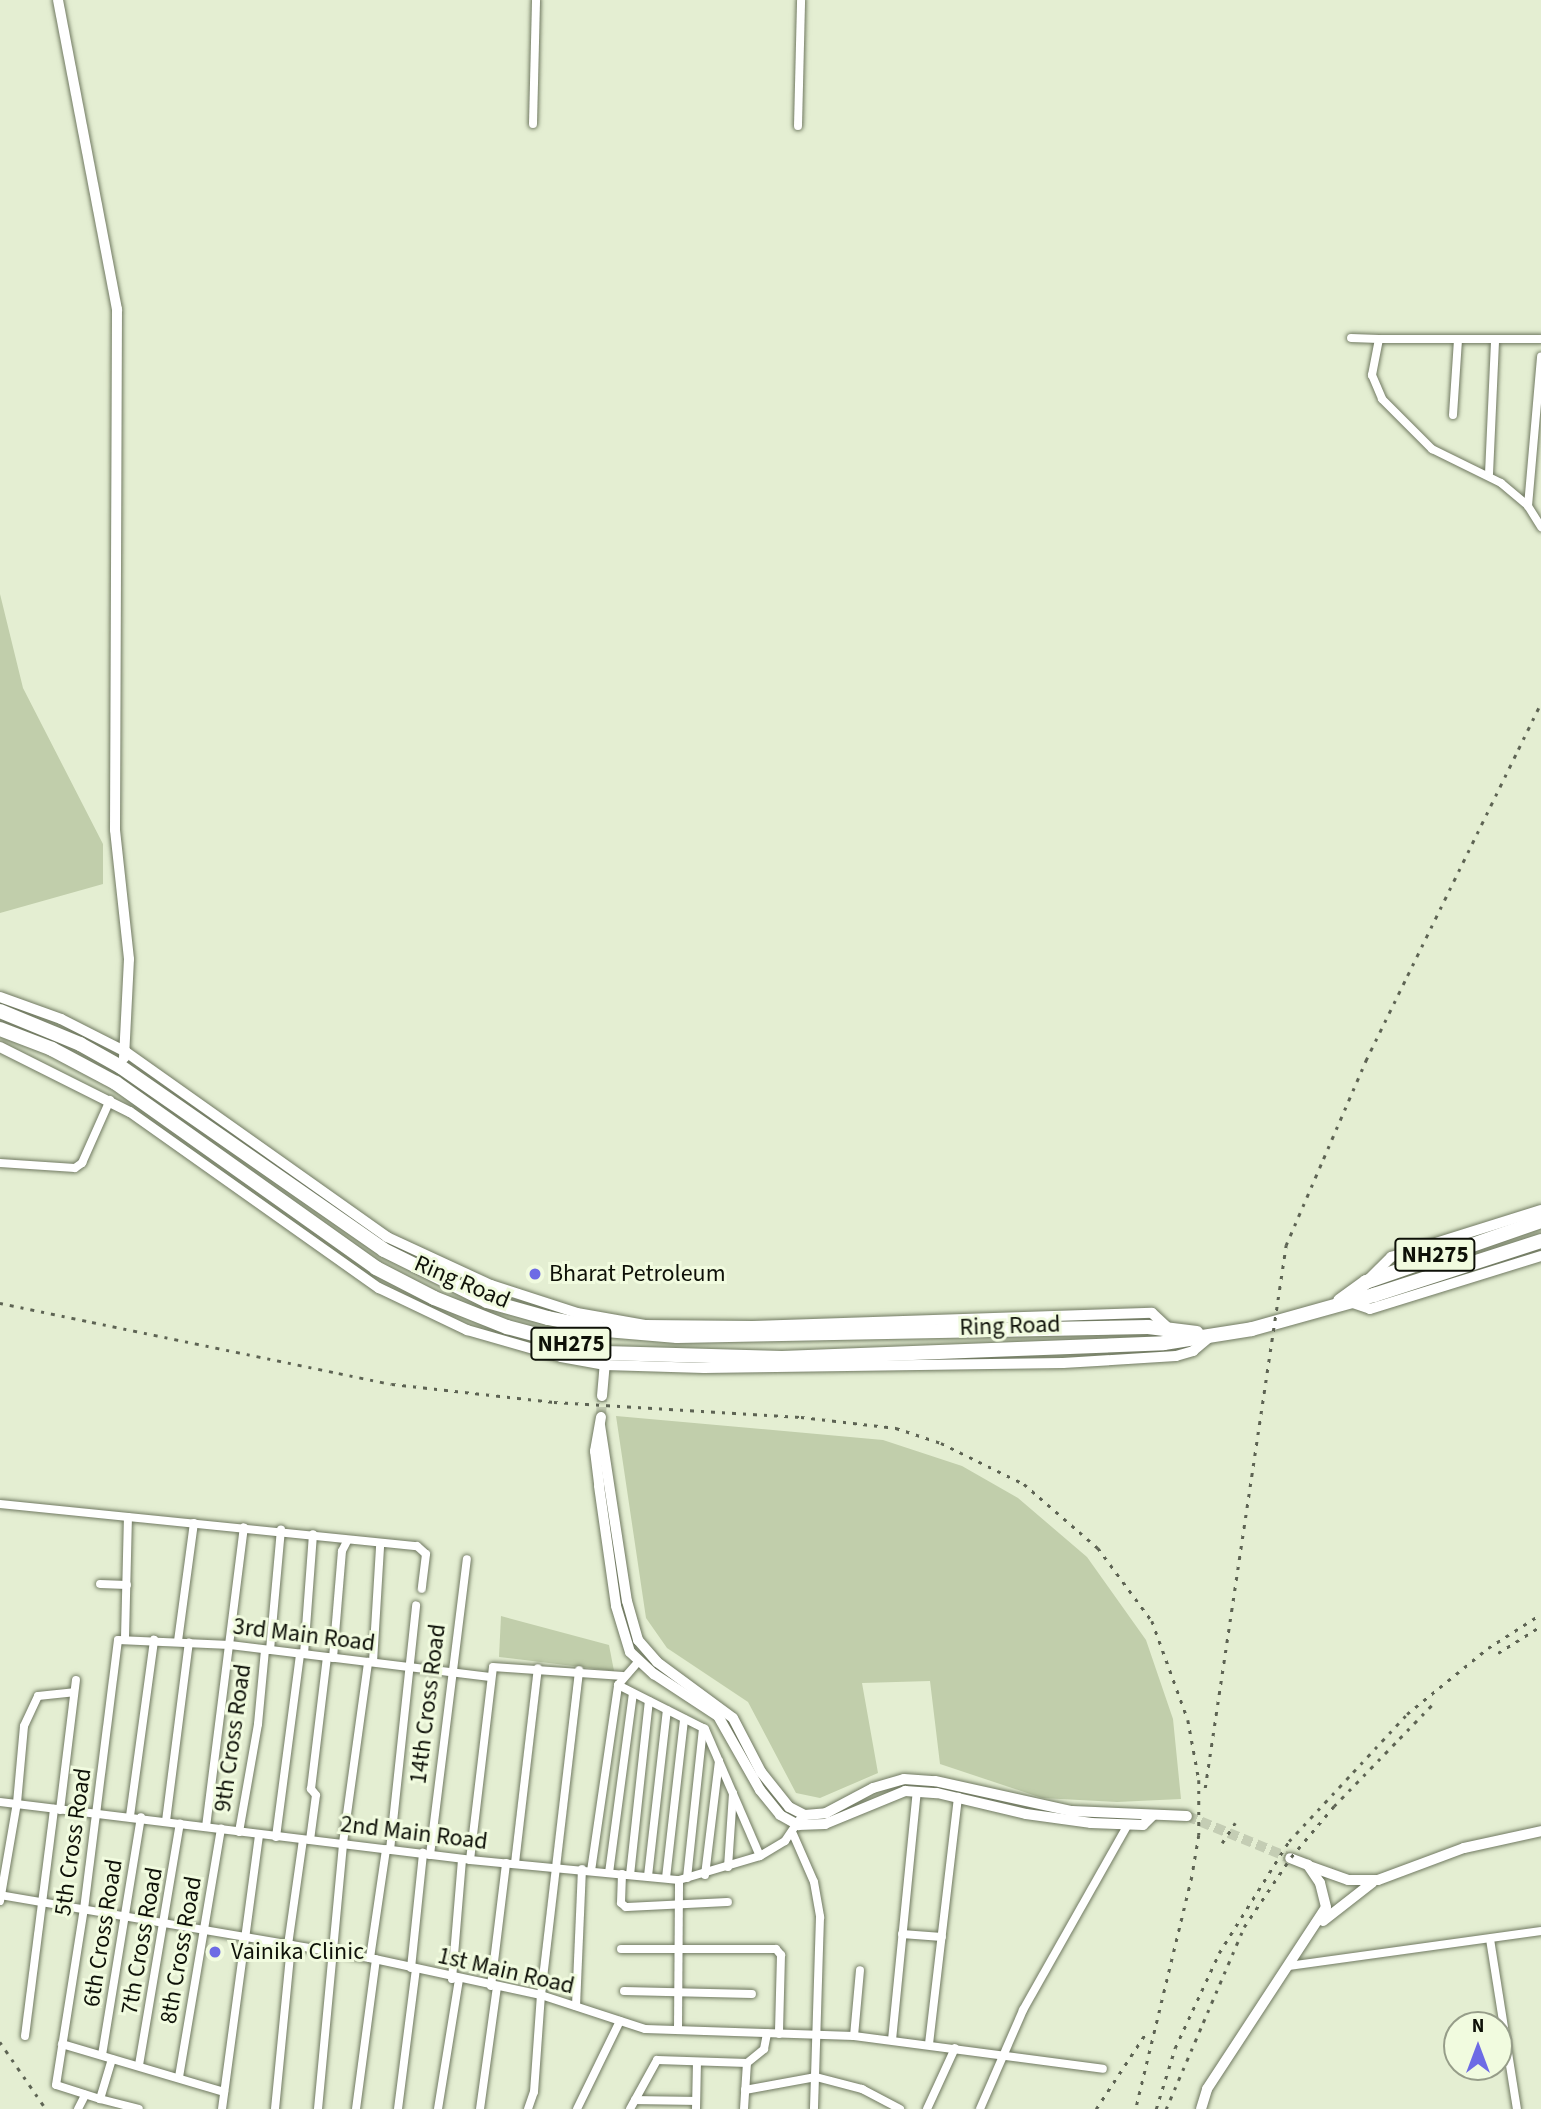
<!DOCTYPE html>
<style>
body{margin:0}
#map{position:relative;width:1541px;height:2109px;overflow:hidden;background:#e4eed2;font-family:"Source Sans 3",sans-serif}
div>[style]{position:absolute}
.green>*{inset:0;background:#c1ceab}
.secondary-tunnel>*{height:10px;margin-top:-5px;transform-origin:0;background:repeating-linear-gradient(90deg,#c4cdb4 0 10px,transparent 0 15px)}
.roads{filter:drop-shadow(0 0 2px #707961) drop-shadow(0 0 2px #707961)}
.street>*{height:8px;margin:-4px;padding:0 4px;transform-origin:4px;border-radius:4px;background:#fff}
.secondary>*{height:10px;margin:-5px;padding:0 5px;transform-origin:5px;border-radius:5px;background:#fff}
.highway>*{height:14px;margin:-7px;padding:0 7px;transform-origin:7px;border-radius:7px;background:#fff}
.rail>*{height:2.5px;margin-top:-1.25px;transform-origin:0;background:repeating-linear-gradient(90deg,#5d6353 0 3.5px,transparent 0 10.5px)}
.dots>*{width:19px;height:19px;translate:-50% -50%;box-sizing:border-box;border:4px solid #f1fbdf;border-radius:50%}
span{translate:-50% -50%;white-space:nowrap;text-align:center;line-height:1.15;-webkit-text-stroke:6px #f1fbdf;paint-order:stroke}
.shield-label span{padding:2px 5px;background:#f1fbdf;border:2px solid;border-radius:5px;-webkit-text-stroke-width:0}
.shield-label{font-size:23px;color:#0e1108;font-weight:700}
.poi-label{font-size:24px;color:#0e1108}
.left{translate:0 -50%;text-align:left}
.street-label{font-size:24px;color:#0e1108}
.north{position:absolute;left:1443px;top:2011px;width:70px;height:70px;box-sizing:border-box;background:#f1fbdf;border:2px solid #969d89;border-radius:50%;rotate:0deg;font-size:19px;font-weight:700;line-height:28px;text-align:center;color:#0e1108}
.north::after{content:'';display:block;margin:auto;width:24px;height:32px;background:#6d6be5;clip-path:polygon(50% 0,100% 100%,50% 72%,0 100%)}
</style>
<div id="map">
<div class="green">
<i style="clip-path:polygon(0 594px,23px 688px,103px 844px,103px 884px,0 913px)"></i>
<i style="clip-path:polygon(616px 1416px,883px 1440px,962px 1466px,1018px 1498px,1087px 1557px,1146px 1640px,1173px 1719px,1181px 1799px,1117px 1802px,1042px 1798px,940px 1764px,930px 1681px,862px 1683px,878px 1773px,820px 1798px,796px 1793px,748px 1702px,667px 1648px,646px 1618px)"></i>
<i style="clip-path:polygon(501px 1616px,609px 1645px,614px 1671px,499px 1657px)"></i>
</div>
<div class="secondary-tunnel">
<i style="left:601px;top:1417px;width:21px;rotate:-87deg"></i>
<i style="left:1187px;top:1816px;width:111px;rotate:22.2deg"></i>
</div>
<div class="roads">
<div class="street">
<i style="left:533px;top:124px;width:124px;rotate:-88.6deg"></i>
<i style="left:798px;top:126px;width:126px;rotate:-88.6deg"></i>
<i style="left:1351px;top:338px;width:28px;rotate:2deg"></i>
<i style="left:1541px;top:339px;width:162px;rotate:180deg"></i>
<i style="left:1379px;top:339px;width:37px;rotate:101deg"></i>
<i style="left:1372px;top:375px;width:26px;rotate:67deg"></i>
<i style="left:1382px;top:399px;width:71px;rotate:45deg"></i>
<i style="left:1432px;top:449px;width:77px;rotate:26.2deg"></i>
<i style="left:1501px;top:483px;width:35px;rotate:40deg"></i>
<i style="left:1528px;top:506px;width:25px;rotate:58deg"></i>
<i style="left:1453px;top:415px;width:76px;rotate:-86.2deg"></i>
<i style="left:1489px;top:474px;width:134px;rotate:-87.4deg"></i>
<i style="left:1528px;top:506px;width:150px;rotate:-85deg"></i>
<i style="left:0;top:1163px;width:75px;rotate:3.8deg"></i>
<i style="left:75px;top:1168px;width:9px;rotate:-36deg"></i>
<i style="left:82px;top:1163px;width:69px;rotate:-66deg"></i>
<i style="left:0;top:1504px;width:419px;rotate:5.8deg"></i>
<i style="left:417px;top:1546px;width:12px;rotate:42deg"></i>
<i style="left:426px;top:1554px;width:35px;rotate:97deg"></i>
<i style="left:100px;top:1584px;width:27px;rotate:2deg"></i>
<i style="left:125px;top:1638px;width:121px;rotate:-88.6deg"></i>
<i style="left:178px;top:1641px;width:119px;rotate:-82.3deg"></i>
<i style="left:270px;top:1650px;width:121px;rotate:-84.8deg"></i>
<i style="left:304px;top:1654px;width:120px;rotate:-85.7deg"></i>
<i style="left:333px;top:1658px;width:107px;rotate:-85.2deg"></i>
<i style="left:342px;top:1551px;width:11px;rotate:-63deg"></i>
<i style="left:373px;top:1662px;width:116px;rotate:-86.5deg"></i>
<i style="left:638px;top:1662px;width:30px;rotate:131deg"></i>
<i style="left:618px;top:1685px;width:97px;rotate:26.8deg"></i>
<i style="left:705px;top:1729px;width:138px;rotate:66.6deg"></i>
<i style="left:0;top:1802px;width:474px;rotate:7deg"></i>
<i style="left:470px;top:1860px;width:210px;rotate:5.5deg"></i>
<i style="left:679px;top:1880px;width:84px;rotate:-16.5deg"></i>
<i style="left:760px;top:1856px;width:29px;rotate:-31deg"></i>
<i style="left:785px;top:1841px;width:25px;rotate:-56deg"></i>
<i style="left:60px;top:1810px;width:131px;rotate:-83deg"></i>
<i style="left:130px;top:1816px;width:178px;rotate:-82.2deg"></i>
<i style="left:166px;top:1821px;width:180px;rotate:-82.7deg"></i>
<i style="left:206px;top:1827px;width:302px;rotate:-82.8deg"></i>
<i style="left:239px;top:1832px;width:110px;rotate:-80deg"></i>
<i style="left:258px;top:1724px;width:74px;rotate:-84.6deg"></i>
<i style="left:793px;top:1834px;width:52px;rotate:66.4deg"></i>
<i style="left:814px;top:1882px;width:36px;rotate:80deg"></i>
<i style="left:820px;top:1917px;width:192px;rotate:91.8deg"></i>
<i style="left:276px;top:1837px;width:185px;rotate:-82.5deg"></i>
<i style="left:310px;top:1840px;width:45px;rotate:-82.4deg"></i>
<i style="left:316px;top:1795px;width:8px;rotate:-130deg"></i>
<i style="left:311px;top:1789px;width:133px;rotate:-83.1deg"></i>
<i style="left:390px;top:1850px;width:246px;rotate:-83.9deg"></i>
<i style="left:430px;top:1855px;width:298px;rotate:-82.9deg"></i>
<i style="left:470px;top:1860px;width:194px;rotate:-83.2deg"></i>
<i style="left:493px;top:1667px;width:130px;rotate:4deg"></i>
<i style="left:515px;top:1863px;width:196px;rotate:-83.3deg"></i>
<i style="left:728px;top:1867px;width:74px;rotate:-86.1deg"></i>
<i style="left:591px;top:1871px;width:188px;rotate:-81.7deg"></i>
<i style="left:609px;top:1873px;width:181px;rotate:-82.4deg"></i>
<i style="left:622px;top:1874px;width:29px;rotate:92deg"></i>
<i style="left:621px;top:1903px;width:6px;rotate:39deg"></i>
<i style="left:626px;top:1907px;width:102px;rotate:-2.8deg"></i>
<i style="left:630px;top:1875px;width:175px;rotate:-83.8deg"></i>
<i style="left:705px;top:1875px;width:115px;rotate:-83deg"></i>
<i style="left:648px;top:1876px;width:167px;rotate:-83.5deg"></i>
<i style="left:666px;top:1878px;width:160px;rotate:-83.5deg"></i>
<i style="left:687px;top:1878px;width:151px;rotate:-83.9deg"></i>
<i style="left:0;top:1895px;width:375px;rotate:9.7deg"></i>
<i style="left:370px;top:1958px;width:175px;rotate:12.2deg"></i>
<i style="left:541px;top:1995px;width:109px;rotate:18.1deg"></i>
<i style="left:645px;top:2029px;width:209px;rotate:1.9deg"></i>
<i style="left:854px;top:2036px;width:251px;rotate:7.5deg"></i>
<i style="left:0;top:1901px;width:99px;rotate:-80.2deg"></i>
<i style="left:17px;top:1803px;width:77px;rotate:-84.8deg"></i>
<i style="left:24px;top:1726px;width:33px;rotate:-65deg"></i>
<i style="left:38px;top:1696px;width:36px;rotate:-6deg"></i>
<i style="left:902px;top:1934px;width:40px;rotate:4.3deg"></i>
<i style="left:1490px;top:1939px;width:172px;rotate:81deg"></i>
<i style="left:288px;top:1945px;width:106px;rotate:-81.9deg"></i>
<i style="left:621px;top:1949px;width:155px"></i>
<i style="left:776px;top:1949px;width:8px;rotate:50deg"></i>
<i style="left:781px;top:1955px;width:79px;rotate:91.5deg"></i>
<i style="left:370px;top:1958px;width:110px;rotate:-81.6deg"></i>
<i style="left:1289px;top:1966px;width:254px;rotate:-7.9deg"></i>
<i style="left:411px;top:1968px;width:116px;rotate:-84deg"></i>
<i style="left:452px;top:1979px;width:120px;rotate:-85.2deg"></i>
<i style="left:491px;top:1986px;width:124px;rotate:-83deg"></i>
<i style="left:624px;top:1991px;width:128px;rotate:1.3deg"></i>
<i style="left:576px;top:2006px;width:137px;rotate:-87.5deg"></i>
<i style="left:678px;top:2030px;width:150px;rotate:-89.6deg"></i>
<i style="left:25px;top:2036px;width:229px;rotate:-82.7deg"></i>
<i style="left:854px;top:2036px;width:66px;rotate:-84.8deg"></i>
<i style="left:892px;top:2040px;width:250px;rotate:-84.3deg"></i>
<i style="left:62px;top:2044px;width:169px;rotate:16.5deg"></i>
<i style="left:929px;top:2044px;width:249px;rotate:-83.3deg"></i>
<i style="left:102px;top:2055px;width:241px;rotate:-80.7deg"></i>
<i style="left:112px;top:2059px;width:42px;rotate:106.7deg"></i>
<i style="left:100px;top:2099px;width:46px;rotate:-162.3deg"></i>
<i style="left:56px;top:2085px;width:178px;rotate:-81deg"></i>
<i style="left:84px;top:1909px;width:271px;rotate:-82.8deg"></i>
<i style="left:118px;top:1640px;width:112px;rotate:2.6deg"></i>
<i style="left:230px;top:1645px;width:262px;rotate:7deg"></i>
<i style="left:139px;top:2065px;width:245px;rotate:-80.4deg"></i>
<i style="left:179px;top:2077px;width:252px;rotate:-80.4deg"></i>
<i style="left:745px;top:2090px;width:72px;rotate:-10.4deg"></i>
<i style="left:816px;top:2077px;width:48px;rotate:14.6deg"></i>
<i style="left:862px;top:2089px;width:43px;rotate:27.8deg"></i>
<i style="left:100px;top:2099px;width:40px;rotate:14.4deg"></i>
<i style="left:635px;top:2100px;width:61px;rotate:0.9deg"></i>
<i style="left:78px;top:2109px;width:16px;rotate:-63deg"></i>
<i style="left:222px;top:2109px;width:276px;rotate:-82.3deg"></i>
<i style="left:275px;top:2109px;width:165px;rotate:-84.4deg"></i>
<i style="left:318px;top:2109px;width:267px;rotate:-84.6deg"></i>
<i style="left:343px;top:1843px;width:183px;rotate:-82.1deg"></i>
<i style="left:356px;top:2109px;width:151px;rotate:-82.4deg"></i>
<i style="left:398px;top:2109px;width:141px;rotate:-82.7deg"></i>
<i style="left:438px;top:2109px;width:131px;rotate:-80.8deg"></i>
<i style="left:480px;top:2109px;width:123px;rotate:-82.1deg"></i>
<i style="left:528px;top:2109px;width:18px;rotate:-71deg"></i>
<i style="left:534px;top:2092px;width:97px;rotate:-85.9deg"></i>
<i style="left:541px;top:1995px;width:327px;rotate:-83.3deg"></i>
<i style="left:577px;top:2109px;width:98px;rotate:-64deg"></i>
<i style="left:630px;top:2109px;width:56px;rotate:-61.1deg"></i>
<i style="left:657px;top:2060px;width:90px;rotate:1.9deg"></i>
<i style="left:747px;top:2063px;width:22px;rotate:-39deg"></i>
<i style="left:764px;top:2049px;width:16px;rotate:-79deg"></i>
<i style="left:696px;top:2109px;width:47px;rotate:-88.8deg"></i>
<i style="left:744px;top:2109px;width:46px;rotate:-86.3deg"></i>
<i style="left:927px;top:2109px;width:67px;rotate:-65.3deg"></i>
<i style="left:980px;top:2109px;width:108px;rotate:-66.5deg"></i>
<i style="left:1023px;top:2010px;width:211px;rotate:-60.5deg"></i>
</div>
<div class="secondary">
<i style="left:58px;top:0;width:315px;rotate:79.2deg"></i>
<i style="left:117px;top:309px;width:521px;rotate:90.22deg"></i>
<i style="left:115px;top:830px;width:130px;rotate:83.8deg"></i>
<i style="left:129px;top:959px;width:99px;rotate:92.9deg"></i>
<i style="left:0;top:997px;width:65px;rotate:19.8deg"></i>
<i style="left:61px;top:1019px;width:73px;rotate:26.9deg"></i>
<i style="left:126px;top:1052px;width:320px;rotate:35.3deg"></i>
<i style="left:387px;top:1237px;width:115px;rotate:24.8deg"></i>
<i style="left:491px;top:1285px;width:90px;rotate:18deg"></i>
<i style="left:577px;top:1313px;width:69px;rotate:10deg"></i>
<i style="left:645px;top:1325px;width:108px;rotate:0.5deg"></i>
<i style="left:753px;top:1326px;width:399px;rotate:-1.9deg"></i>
<i style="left:1152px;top:1313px;width:22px;rotate:43deg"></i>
<i style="left:0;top:1047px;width:145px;rotate:26.6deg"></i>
<i style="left:130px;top:1112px;width:305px;rotate:35.3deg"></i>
<i style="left:379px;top:1288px;width:98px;rotate:25.5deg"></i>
<i style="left:467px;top:1330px;width:98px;rotate:16deg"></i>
<i style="left:561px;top:1357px;width:45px;rotate:10.3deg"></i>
<i style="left:605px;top:1365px;width:99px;rotate:1.7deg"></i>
<i style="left:704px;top:1368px;width:359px;rotate:-0.8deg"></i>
<i style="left:1063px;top:1363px;width:113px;rotate:-3.5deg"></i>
<i style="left:1176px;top:1356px;width:18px;rotate:-16deg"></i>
<i style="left:1193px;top:1351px;width:23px;rotate:-40deg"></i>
<i style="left:1368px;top:1280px;width:33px;rotate:-45deg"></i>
<i style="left:1391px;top:1257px;width:157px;rotate:-17.4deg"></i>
<i style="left:1350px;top:1302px;width:21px;rotate:19deg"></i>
<i style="left:1370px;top:1309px;width:179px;rotate:-17.2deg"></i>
<i style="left:602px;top:1396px;width:37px;rotate:-85deg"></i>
<i style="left:601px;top:1417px;width:35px;rotate:100deg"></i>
<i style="left:595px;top:1451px;width:35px;rotate:83deg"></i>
<i style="left:599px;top:1486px;width:121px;rotate:81.9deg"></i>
<i style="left:616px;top:1606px;width:48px;rotate:73.1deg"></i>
<i style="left:630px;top:1652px;width:33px;rotate:43deg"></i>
<i style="left:654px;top:1674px;width:77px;rotate:33.3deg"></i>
<i style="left:718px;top:1716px;width:85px;rotate:60.4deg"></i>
<i style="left:760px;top:1790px;width:32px;rotate:51deg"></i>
<i style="left:780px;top:1815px;width:21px;rotate:29deg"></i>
<i style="left:798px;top:1825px;width:27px;rotate:-2deg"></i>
<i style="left:825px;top:1824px;width:87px;rotate:-22.4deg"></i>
<i style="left:905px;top:1791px;width:32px;rotate:4deg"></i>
<i style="left:937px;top:1793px;width:91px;rotate:13.3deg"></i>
<i style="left:1026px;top:1814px;width:66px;rotate:7.9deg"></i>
<i style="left:1091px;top:1823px;width:52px;rotate:2.2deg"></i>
<i style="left:1143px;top:1825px;width:14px;rotate:-45deg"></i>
<i style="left:600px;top:1425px;width:178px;rotate:81.3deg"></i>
<i style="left:627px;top:1601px;width:41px;rotate:74.2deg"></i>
<i style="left:638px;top:1640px;width:29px;rotate:49deg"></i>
<i style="left:657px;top:1662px;width:94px;rotate:36.4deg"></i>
<i style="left:733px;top:1718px;width:61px;rotate:62.6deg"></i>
<i style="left:761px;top:1772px;width:45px;rotate:51.3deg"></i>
<i style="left:789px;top:1807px;width:18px;rotate:27deg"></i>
<i style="left:805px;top:1815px;width:21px;rotate:-5deg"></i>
<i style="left:826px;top:1813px;width:53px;rotate:-28deg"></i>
<i style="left:873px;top:1788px;width:32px;rotate:-16deg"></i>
<i style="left:904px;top:1779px;width:31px;rotate:4deg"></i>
<i style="left:935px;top:1781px;width:140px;rotate:12.4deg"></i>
<i style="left:1072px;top:1811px;width:115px;rotate:2.5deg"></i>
<i style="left:1309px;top:1866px;width:41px;rotate:19.7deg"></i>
<i style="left:1348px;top:1880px;width:30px"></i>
<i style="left:1378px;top:1880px;width:92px;rotate:-20.4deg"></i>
<i style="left:1464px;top:1848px;width:79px;rotate:-12.4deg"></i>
<i style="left:1323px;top:1921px;width:63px;rotate:-38deg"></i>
<i style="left:1201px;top:2109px;width:21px;rotate:-73deg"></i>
<i style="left:1207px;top:2089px;width:217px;rotate:-56.8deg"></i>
<i style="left:1326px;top:1907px;width:25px;rotate:-104deg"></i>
<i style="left:1320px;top:1883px;width:22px;rotate:-124deg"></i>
<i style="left:1308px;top:1865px;width:19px;rotate:-159deg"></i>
</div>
<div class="highway">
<i style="left:0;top:1011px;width:87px;rotate:22.4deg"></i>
<i style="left:80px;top:1044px;width:47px;rotate:29.3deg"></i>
<i style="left:121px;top:1067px;width:320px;rotate:34.8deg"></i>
<i style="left:384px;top:1250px;width:115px;rotate:26.3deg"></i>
<i style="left:487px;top:1301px;width:63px;rotate:15.6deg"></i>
<i style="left:548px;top:1318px;width:59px;rotate:11.7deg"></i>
<i style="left:606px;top:1330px;width:71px;rotate:4.8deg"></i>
<i style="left:677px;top:1336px;width:471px;rotate:-1.1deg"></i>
<i style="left:1148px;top:1327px;width:49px;rotate:7deg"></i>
<i style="left:0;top:1029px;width:56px;rotate:21deg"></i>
<i style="left:52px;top:1049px;width:72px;rotate:28deg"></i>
<i style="left:116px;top:1083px;width:319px;rotate:35.4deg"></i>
<i style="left:376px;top:1268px;width:65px;rotate:27.3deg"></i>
<i style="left:434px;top:1298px;width:79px;rotate:21.7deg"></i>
<i style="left:507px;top:1327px;width:101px;rotate:14.9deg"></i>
<i style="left:605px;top:1353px;width:177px;rotate:1.6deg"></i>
<i style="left:782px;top:1358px;width:382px;rotate:-2.2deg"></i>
<i style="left:1164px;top:1343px;width:89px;rotate:-9deg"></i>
<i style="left:1252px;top:1329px;width:127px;rotate:-15.6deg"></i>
<i style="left:1374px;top:1295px;width:176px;rotate:-17.9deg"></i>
<i style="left:1340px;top:1301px;width:32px;rotate:-36deg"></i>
<i style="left:1366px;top:1282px;width:185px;rotate:-19.2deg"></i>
</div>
</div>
<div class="rail">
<i style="left:0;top:1303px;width:400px;rotate:11.7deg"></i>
<i style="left:392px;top:1384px;width:163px;rotate:6.3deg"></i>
<i style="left:554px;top:1402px;width:247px;rotate:3.5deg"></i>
<i style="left:801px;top:1417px;width:96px;rotate:6.6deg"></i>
<i style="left:896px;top:1428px;width:47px;rotate:18.4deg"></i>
<i style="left:941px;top:1443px;width:93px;rotate:26.3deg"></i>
<i style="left:1024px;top:1484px;width:98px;rotate:40.9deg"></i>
<i style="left:1098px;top:1548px;width:91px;rotate:53.5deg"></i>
<i style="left:1152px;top:1621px;width:105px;rotate:70deg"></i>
<i style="left:1188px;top:1720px;width:61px;rotate:79.6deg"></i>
<i style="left:1199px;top:1780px;width:55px;rotate:90deg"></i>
<i style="left:1199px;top:1835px;width:43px;rotate:99.5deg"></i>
<i style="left:1192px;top:1877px;width:239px;rotate:103.6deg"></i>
<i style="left:1498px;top:1653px;width:51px;rotate:-32.1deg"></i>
<i style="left:1205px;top:1788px;width:549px;rotate:-81.52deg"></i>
<i style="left:1286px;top:1245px;width:202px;rotate:-66.6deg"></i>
<i style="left:1366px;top:1060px;width:398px;rotate:-63.9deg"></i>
<i style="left:1222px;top:1843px;width:24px;rotate:-57deg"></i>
<i style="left:0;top:2042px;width:81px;rotate:55.5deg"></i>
<i style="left:1096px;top:2109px;width:91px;rotate:-56.7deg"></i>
<i style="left:1156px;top:2109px;width:64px;rotate:-72.7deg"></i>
<i style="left:1175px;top:2048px;width:105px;rotate:-65.1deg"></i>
<i style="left:1219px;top:1953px;width:132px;rotate:-58deg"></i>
<i style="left:1289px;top:1841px;width:173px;rotate:-47.1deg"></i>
<i style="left:1407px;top:1714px;width:104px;rotate:-39.2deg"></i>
<i style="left:1488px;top:1648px;width:63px;rotate:-32.7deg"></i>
<i style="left:1166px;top:2109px;width:198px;rotate:-66.8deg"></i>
<i style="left:1244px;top:1927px;width:84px;rotate:-56.1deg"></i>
<i style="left:1291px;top:1857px;width:67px;rotate:-49.9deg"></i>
<i style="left:1334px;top:1806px;width:141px;rotate:-45.9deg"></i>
</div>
<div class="dots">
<i style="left:535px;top:1274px;background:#6d6be5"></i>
<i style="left:215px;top:1952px;background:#6d6be5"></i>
</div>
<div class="shield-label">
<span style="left:1435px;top:1255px">NH275</span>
<span style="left:571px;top:1344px">NH275</span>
</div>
<div class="poi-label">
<span class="left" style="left:549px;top:1274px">Bharat Petroleum</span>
<span class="left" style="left:231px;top:1952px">Vainika Clinic</span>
</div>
<div class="street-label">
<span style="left:462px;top:1282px;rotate:23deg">Ring Road</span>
<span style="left:1010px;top:1326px;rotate:-2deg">Ring Road</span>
<span style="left:304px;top:1635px;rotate:7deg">3rd Main Road</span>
<span style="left:428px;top:1704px;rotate:-83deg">14th Cross Road</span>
<span style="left:233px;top:1738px;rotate:-82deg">9th Cross Road</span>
<span style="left:414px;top:1833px;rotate:7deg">2nd Main Road</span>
<span style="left:73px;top:1842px;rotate:-82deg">5th Cross Road</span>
<span style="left:103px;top:1933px;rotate:-81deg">6th Cross Road</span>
<span style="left:142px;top:1941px;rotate:-80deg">7th Cross Road</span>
<span style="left:181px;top:1950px;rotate:-80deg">8th Cross Road</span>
<span style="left:506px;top:1971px;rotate:13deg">1st Main Road</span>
</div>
<div class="north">N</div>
</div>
